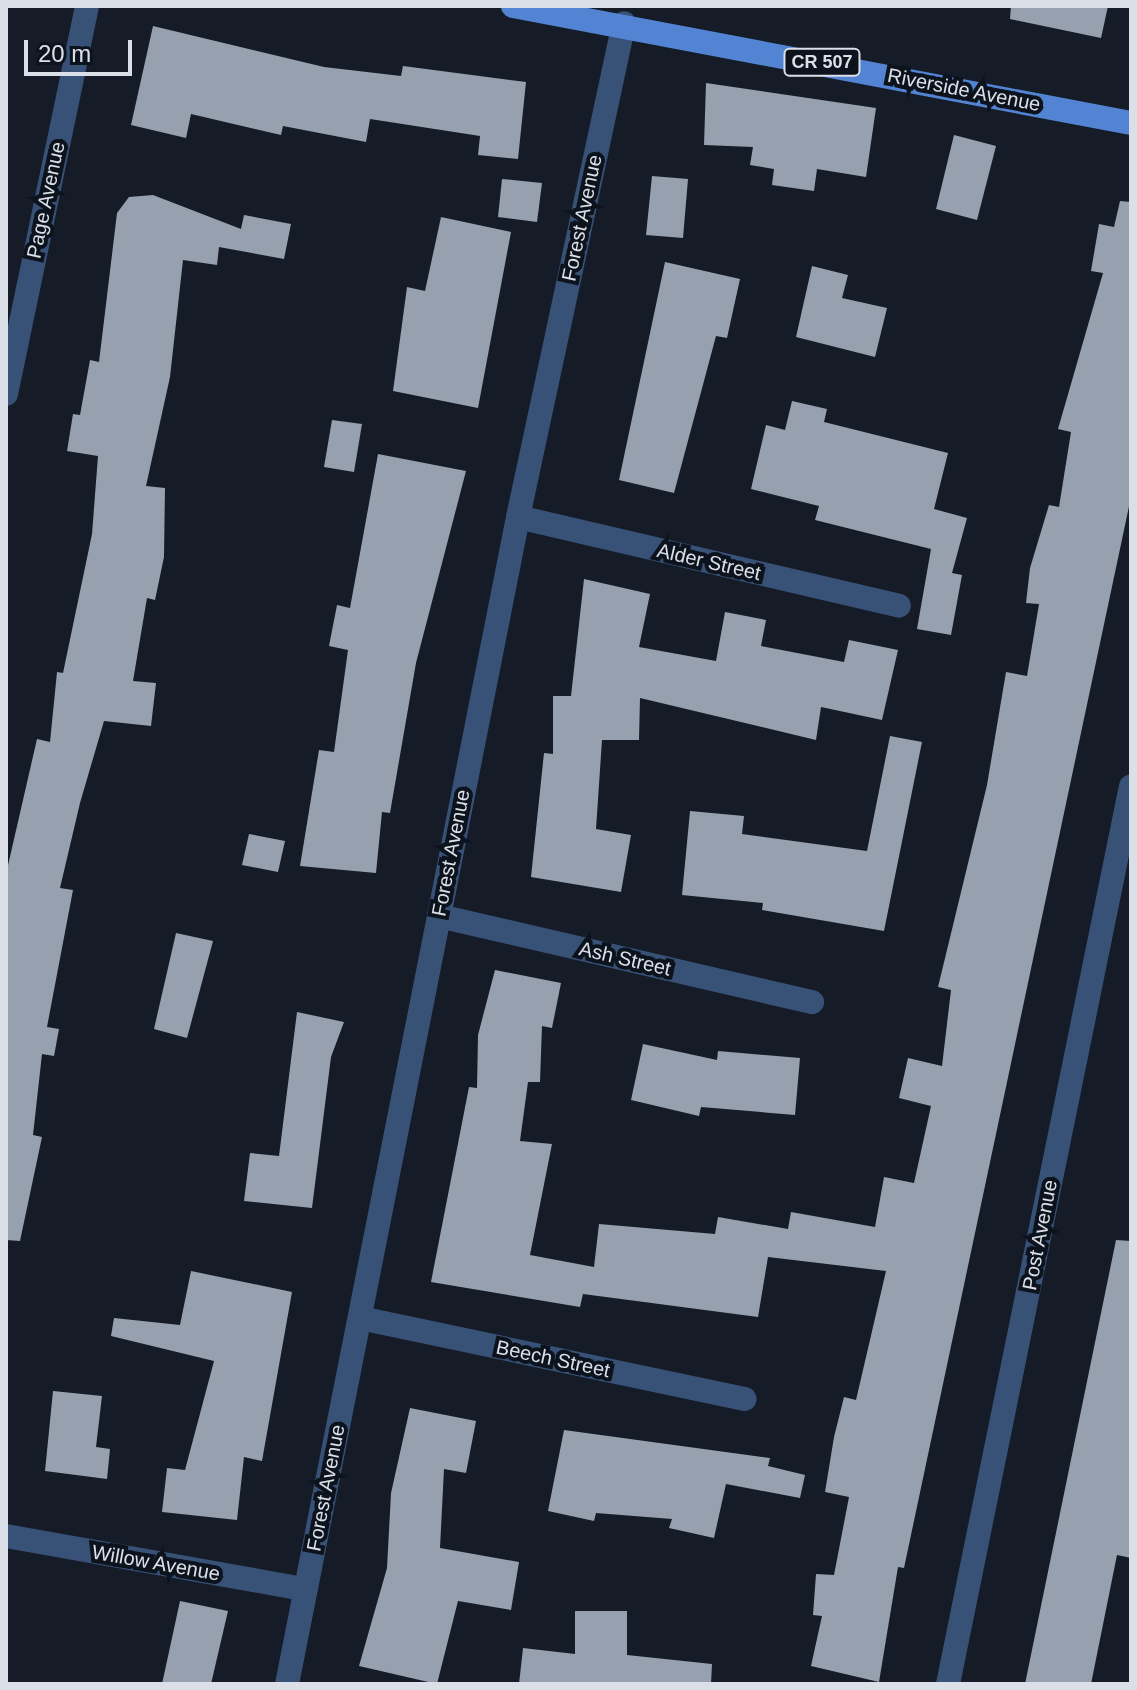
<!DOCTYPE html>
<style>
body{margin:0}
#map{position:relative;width:1137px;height:1690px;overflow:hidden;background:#151c27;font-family:Helvetica,sans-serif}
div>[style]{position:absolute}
.building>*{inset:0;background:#97a0af}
.minor>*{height:24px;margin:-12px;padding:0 12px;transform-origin:12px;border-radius:12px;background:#385177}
.major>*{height:24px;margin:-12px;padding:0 12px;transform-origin:12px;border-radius:12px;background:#5284d3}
span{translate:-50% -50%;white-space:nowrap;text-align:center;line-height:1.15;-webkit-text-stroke:8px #0c131d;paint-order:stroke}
.shield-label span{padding:2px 6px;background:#0c131d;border:2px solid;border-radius:6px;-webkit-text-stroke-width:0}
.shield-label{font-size:18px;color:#dbe0e8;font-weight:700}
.street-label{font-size:20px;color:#dbe0e8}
.frame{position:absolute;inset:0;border:8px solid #dbe0e8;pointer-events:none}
.scale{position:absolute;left:24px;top:40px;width:108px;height:36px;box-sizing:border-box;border:4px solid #dbe0e8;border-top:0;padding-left:10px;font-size:24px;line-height:28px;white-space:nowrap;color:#dbe0e8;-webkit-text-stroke:6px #0c131d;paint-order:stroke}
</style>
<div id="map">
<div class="building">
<i style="clip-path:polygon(1011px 6px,1108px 6px,1101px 38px,1010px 19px)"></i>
<i style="clip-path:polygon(153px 26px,324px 67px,401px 76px,403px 66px,526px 82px,518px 159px,478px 155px,480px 136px,370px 119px,366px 142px,283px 126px,281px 135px,191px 114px,186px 138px,131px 125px)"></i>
<i style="clip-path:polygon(706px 83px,876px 108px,866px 177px,817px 169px,814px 191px,772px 185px,774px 169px,750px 165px,753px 147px,704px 145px)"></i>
<i style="clip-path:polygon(954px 135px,996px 146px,977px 220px,936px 209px)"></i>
<i style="clip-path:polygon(652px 176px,688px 179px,683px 238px,646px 235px)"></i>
<i style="clip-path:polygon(502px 179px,542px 183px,537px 222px,498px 217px)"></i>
<i style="clip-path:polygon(153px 195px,241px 229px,244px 215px,291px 224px,284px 259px,219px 247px,217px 265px,183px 260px,170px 377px,146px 486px,165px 488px,164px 557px,155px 600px,147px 598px,133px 681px,156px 683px,151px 726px,104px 721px,80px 803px,60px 888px,73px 890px,47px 1027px,59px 1029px,54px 1056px,42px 1054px,33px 1135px,42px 1137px,20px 1241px,6px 1240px,6px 874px,37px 739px,50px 742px,57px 672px,63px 673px,92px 534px,98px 456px,67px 451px,73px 414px,80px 415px,90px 360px,99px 362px,117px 213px,129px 197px)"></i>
<i style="clip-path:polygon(1120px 201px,1131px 202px,1131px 497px,904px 1568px,898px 1567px,879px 1682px,811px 1666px,822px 1616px,813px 1615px,816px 1574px,834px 1575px,849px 1497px,825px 1492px,834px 1437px,844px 1397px,856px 1400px,886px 1271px,768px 1257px,758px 1317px,583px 1294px,580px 1307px,431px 1282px,469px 1087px,477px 1088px,478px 1035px,495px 970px,561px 983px,552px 1028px,542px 1026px,540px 1082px,528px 1082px,520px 1141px,552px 1144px,530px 1255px,594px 1267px,599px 1224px,715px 1234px,718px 1217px,788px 1229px,791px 1212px,875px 1227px,884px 1177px,914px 1183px,931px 1106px,899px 1098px,908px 1058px,942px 1066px,951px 990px,938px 987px,987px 785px,1006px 672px,1027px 676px,1039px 604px,1026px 603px,1030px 568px,1049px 505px,1059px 507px,1071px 432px,1058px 429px,1103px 273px,1091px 271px,1099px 224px,1114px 227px)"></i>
<i style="clip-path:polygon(441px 217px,511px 232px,478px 408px,393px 391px,407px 287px,425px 291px)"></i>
<i style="clip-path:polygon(665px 262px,740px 279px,727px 338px,716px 336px,674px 493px,619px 480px)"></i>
<i style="clip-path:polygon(812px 266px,848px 275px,842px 298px,887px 308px,875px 357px,796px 337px)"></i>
<i style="clip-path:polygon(792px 401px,827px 409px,824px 422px,948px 453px,934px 509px,967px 518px,952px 573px,962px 575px,951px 635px,917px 629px,931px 549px,815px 520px,819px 506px,751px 489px,766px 425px,785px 430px)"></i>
<i style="clip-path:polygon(332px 420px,362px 424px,354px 472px,324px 467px)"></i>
<i style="clip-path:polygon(378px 454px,466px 471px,416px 663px,390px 813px,382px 812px,376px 873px,300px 866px,319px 750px,334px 752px,348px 650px,329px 646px,337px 605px,350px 608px)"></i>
<i style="clip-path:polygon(584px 579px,650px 594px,639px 647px,716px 661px,725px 612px,766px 620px,761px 646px,844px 662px,849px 640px,898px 650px,882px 720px,821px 707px,816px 740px,640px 698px,639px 740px,602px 740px,596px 829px,631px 835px,621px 892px,531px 877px,544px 753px,553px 754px,553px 696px,571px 696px)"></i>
<i style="clip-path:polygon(890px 736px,922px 742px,884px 931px,762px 910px,763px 903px,682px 895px,690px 811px,744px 816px,742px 834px,867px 851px)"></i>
<i style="clip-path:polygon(249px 834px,285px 841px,278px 872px,242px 865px)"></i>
<i style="clip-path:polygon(176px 933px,213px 941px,187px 1038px,154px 1029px)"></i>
<i style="clip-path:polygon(297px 1012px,344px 1022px,331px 1057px,312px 1208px,244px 1201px,250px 1153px,279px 1156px)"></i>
<i style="clip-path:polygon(643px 1044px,717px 1060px,718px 1051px,800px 1058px,795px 1115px,701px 1107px,699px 1116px,631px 1100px)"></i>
<i style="clip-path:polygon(1116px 1240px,1131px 1241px,1131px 1558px,1117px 1555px,1091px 1684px,1025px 1684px)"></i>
<i style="clip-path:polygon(191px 1271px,292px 1292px,262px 1461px,244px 1457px,237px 1520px,162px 1512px,167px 1468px,185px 1470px,214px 1361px,111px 1336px,114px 1318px,180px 1325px)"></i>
<i style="clip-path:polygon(53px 1391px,102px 1396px,96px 1447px,110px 1449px,107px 1479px,45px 1471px)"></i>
<i style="clip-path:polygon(410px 1408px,476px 1421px,466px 1473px,444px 1469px,440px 1548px,519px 1562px,511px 1610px,458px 1601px,437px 1684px,359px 1666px,387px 1568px,391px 1493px)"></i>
<i style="clip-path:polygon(564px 1430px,770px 1458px,768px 1466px,805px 1475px,800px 1498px,726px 1484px,714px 1538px,669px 1528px,672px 1519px,596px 1513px,594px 1521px,548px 1511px)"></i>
<i style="clip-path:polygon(180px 1601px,228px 1611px,211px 1684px,162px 1684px)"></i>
<i style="clip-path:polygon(575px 1611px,627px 1611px,627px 1655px,712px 1664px,711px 1684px,519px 1684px,523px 1648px,575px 1654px)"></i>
</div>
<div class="minor">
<i style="left:6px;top:394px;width:396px;rotate:-78.2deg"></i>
<i style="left:518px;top:517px;width:391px;rotate:13.1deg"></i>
<i style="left:439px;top:916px;width:383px;rotate:13deg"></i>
<i style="left:360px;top:1318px;width:393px;rotate:11.9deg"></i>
<i style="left:6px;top:1536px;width:304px;rotate:10.1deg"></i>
<i style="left:287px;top:1684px;width:1190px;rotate:-78.8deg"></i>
<i style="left:518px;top:517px;width:505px;rotate:-77.89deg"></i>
<i style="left:948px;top:1684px;width:916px;rotate:-78.48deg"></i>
</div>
<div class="major">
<i style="left:513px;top:6px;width:629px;rotate:10.72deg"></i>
</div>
<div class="shield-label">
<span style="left:822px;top:62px">CR 507</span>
</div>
<div class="street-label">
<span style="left:964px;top:90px;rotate:11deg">Riverside Avenue</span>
<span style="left:46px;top:200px;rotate:-78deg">Page Avenue</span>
<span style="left:582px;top:218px;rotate:-78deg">Forest Avenue</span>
<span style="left:709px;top:562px;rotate:13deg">Alder Street</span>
<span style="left:451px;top:853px;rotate:-79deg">Forest Avenue</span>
<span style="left:625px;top:959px;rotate:13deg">Ash Street</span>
<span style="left:1040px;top:1235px;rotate:-79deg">Post Avenue</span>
<span style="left:553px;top:1359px;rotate:12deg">Beech Street</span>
<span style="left:326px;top:1488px;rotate:-79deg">Forest Avenue</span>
<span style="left:156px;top:1563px;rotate:10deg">Willow Avenue</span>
</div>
<div class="frame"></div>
<div class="scale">20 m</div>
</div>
